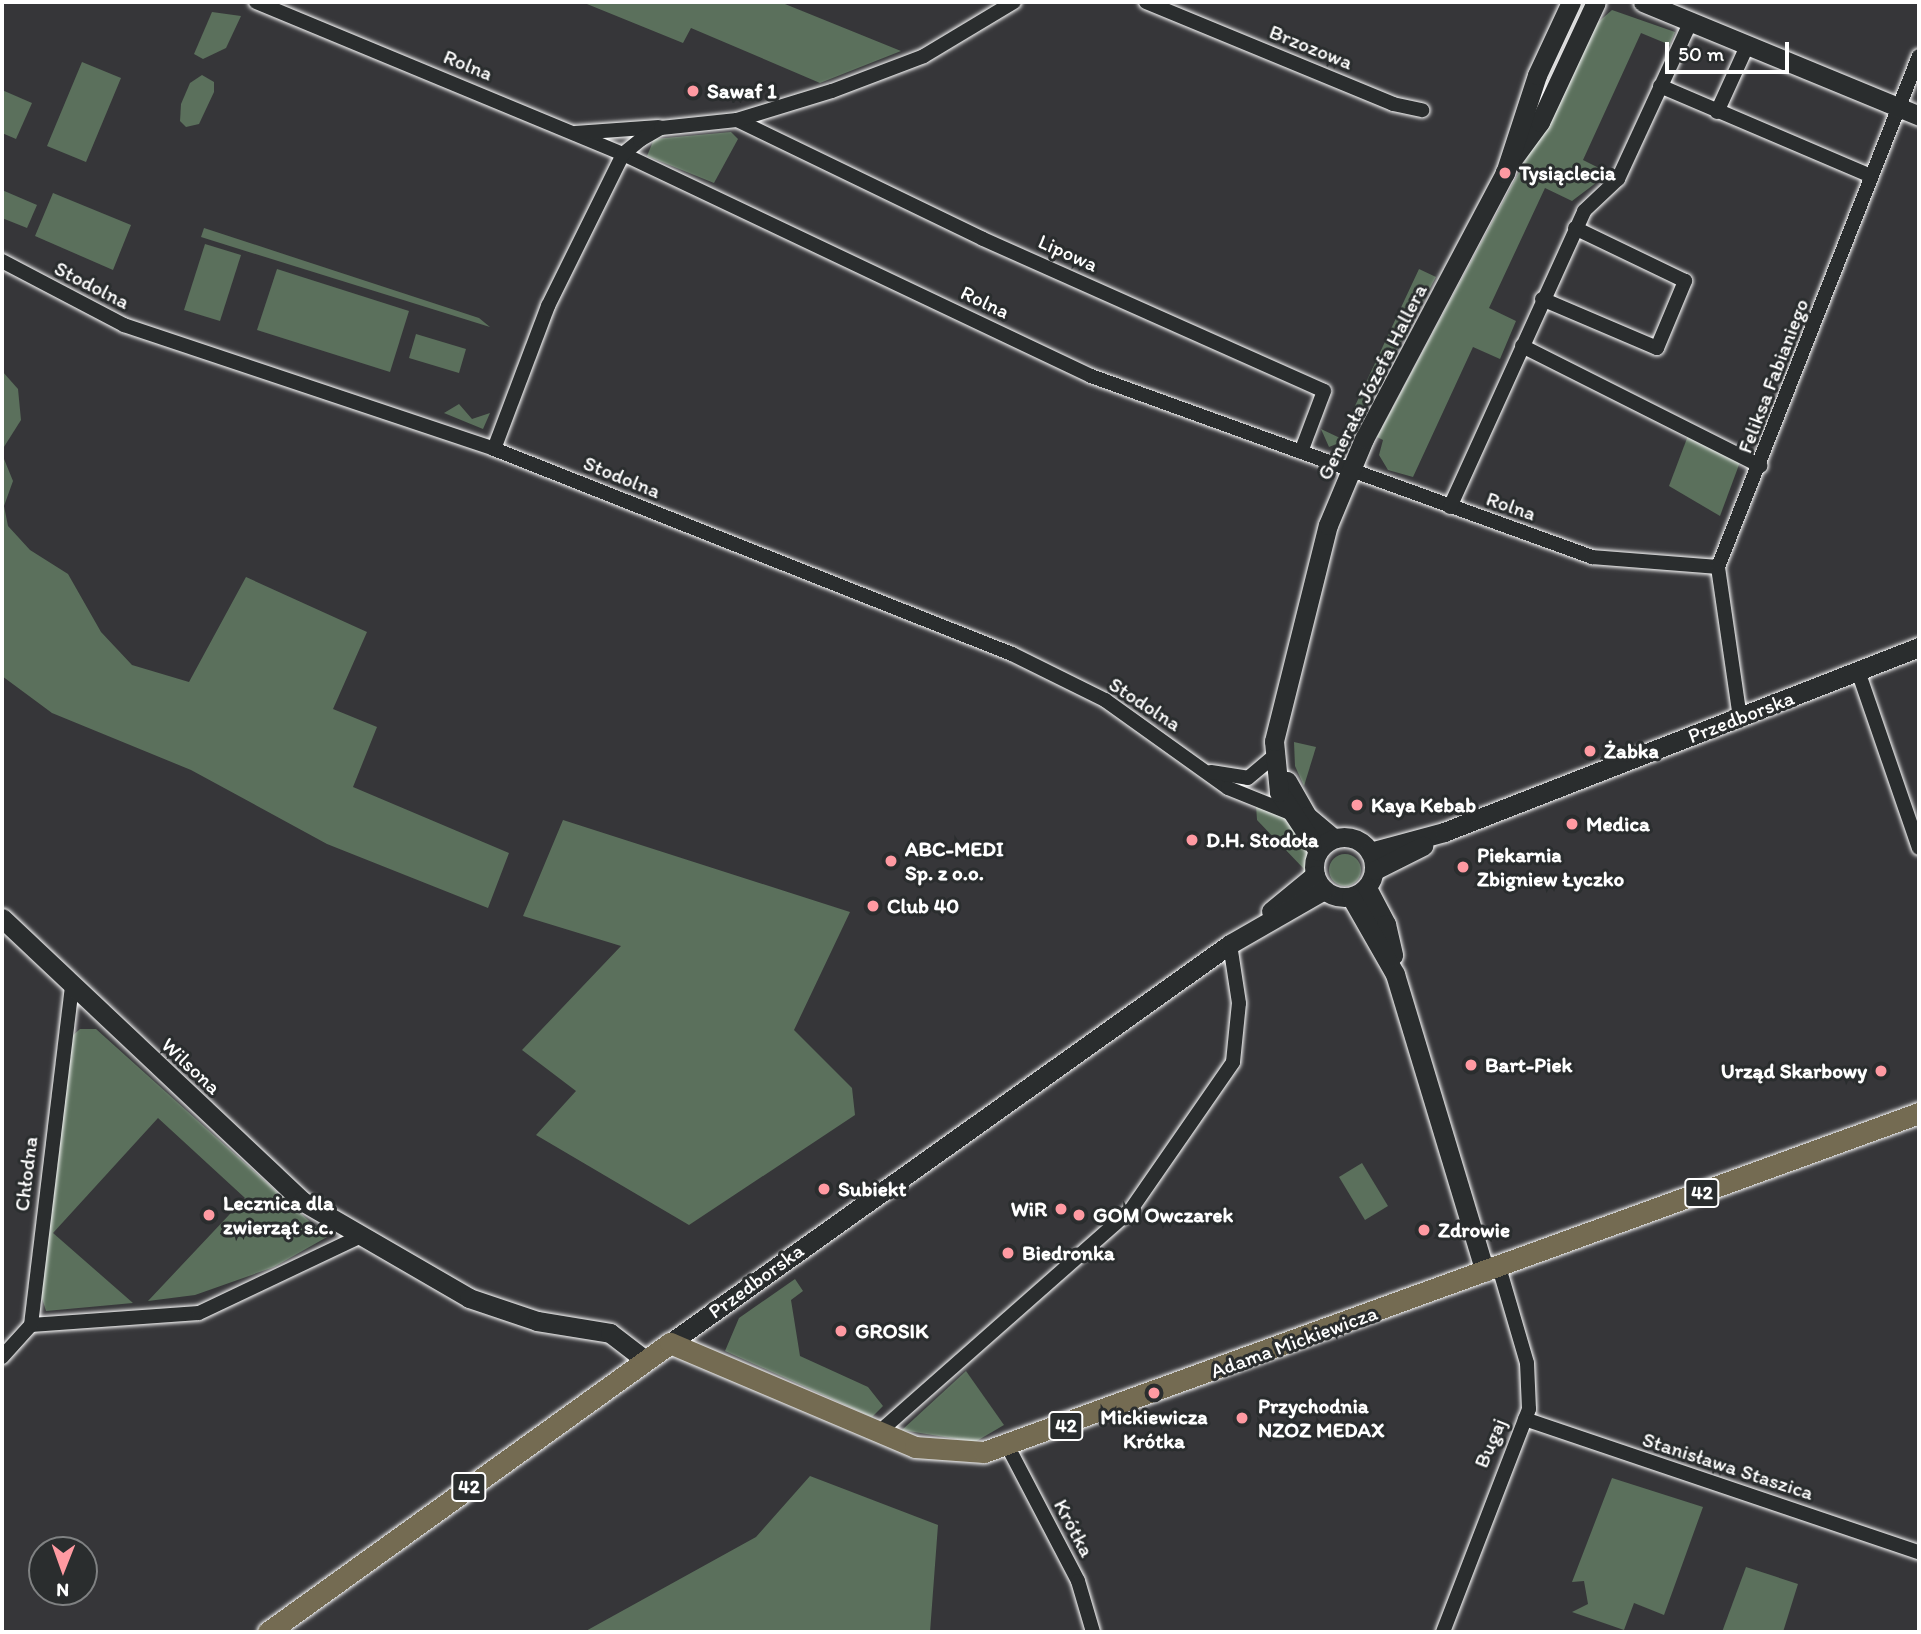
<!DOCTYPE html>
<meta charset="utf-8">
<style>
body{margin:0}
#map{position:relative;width:1921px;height:1634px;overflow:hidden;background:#363639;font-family:Itim,sans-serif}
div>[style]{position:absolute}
.green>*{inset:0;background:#5b705c}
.round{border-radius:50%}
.roads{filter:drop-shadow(0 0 2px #fff) drop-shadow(0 0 2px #fff)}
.street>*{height:14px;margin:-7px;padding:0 7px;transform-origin:7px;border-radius:7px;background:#2a2d2e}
.secondary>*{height:19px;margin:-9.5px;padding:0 9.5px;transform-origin:9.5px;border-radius:9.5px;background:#2a2d2e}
.secondary>.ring{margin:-9.5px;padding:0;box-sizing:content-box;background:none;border:19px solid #2a2d2e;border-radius:50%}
.primary>*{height:21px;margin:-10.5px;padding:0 10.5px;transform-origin:10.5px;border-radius:10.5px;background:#746b52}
.dots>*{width:19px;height:19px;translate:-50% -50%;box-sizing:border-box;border:4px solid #2a2d2e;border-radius:50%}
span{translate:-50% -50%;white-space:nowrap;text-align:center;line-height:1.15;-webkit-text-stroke:6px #2a2d2e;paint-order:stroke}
.shield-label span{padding:2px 5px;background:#2a2d2e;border:2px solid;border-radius:5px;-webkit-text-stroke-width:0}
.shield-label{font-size:19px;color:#fff;font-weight:700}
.street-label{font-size:21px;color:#fff}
.poi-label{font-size:21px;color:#fff;font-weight:700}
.left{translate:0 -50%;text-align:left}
.right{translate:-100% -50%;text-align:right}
.frame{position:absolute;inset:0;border:4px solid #fff;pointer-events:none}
.north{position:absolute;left:28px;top:1536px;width:70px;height:70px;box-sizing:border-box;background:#2a2d2e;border:2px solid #7f8182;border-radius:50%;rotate:181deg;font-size:19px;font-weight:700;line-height:28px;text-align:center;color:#fff}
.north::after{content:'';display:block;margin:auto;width:24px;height:32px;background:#ff9aa2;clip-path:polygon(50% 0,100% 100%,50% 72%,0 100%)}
.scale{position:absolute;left:1665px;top:42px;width:124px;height:32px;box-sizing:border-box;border:4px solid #fff;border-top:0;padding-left:9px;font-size:21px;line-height:24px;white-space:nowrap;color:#fff;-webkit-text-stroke:5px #2a2d2e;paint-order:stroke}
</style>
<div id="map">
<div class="green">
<i style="clip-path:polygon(582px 2px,780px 2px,901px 51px,820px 83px,691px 28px,683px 43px)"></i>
<i style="clip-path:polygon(1612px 10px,1675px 32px,1670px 45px,1641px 33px,1583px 160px,1609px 173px,1572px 201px,1545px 188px,1489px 308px,1516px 321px,1500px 359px,1473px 347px,1413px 477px,1388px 470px,1379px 455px,1383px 440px,1377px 437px,1541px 131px,1587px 32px)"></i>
<i style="clip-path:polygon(212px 12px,241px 16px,226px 48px,203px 59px,194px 54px)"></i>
<i style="clip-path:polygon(82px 62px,121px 78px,86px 162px,47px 146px)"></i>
<i style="clip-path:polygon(202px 75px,214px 82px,214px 92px,199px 124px,186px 127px,180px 121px,181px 104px,190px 83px)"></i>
<i style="clip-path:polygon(2px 90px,32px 103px,16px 139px,2px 133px)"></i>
<i style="clip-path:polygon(731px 132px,738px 139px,714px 183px,647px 156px,654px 139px)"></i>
<i style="clip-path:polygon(2px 190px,37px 205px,27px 228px,2px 218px)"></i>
<i style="clip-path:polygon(53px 193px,131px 225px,113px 270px,35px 236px)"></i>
<i style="clip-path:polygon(204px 228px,479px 318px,490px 327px,201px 237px)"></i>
<i style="clip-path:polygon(205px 244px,241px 255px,220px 321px,184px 310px)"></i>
<i style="clip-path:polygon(277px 269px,409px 311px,390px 372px,257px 330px)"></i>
<i style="clip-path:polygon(1419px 269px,1436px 277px,1349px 439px,1329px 447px,1321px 429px,1340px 438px)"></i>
<i style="clip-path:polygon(416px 334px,466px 349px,459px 373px,409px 358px)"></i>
<i style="clip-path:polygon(2px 371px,18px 389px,21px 420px,2px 450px)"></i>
<i style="clip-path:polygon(459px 404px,472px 419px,490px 413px,483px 429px,444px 413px)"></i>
<i style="clip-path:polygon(1689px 433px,1740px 462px,1720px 516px,1669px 486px)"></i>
<i style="clip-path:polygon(2px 454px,13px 481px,4px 506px,8px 526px,30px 550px,68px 574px,101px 632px,132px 665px,189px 682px,246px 577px,367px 632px,333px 709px,377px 727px,353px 787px,509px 853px,488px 908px,327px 844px,191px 770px,52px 713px,2px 676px)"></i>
<i style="clip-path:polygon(1294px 742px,1316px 747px,1304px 786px,1295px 766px)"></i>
<i style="clip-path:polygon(1256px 805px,1283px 816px,1309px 851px,1308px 866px,1299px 883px,1304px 869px,1257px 820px)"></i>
<i style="clip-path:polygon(563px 820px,850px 912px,794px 1030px,852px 1088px,855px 1115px,689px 1225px,536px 1135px,576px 1091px,522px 1050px,621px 946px,523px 916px)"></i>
<i class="round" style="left:1329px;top:854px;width:32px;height:32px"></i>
<i style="clip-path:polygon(80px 1029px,96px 1029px,327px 1237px,274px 1267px,195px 1295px,148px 1301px,245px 1198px,158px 1118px,53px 1233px,133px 1303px,46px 1311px,41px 1295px,70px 1038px)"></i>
<i style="clip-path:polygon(1362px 1163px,1388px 1206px,1365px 1220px,1339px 1177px)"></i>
<i style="clip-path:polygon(795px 1279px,803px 1291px,791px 1300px,800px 1356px,868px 1387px,883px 1406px,872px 1417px,725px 1351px,739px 1318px)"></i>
<i style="clip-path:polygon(966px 1371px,1004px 1425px,975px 1442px,902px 1430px)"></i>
<i style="clip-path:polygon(810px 1476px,938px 1525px,930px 1632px,584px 1632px,756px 1537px)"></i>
<i style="clip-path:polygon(1612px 1478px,1703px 1507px,1664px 1615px,1634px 1603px,1624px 1630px,1572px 1612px,1588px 1604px,1584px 1581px,1572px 1582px)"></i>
<i style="clip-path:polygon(1746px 1567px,1798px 1584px,1783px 1632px,1722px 1632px)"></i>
</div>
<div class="roads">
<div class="street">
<i style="left:256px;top:2px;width:397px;rotate:22.5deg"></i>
<i style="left:623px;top:154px;width:518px;rotate:25.38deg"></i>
<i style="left:1091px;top:376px;width:533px;rotate:19.86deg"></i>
<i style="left:1592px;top:557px;width:126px;rotate:4.5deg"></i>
<i style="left:1146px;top:2px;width:267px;rotate:22.4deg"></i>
<i style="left:1393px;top:104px;width:30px;rotate:12deg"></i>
<i style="left:1660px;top:86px;width:229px;rotate:23.1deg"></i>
<i style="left:1717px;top:112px;width:75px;rotate:-65.5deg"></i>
<i style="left:737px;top:120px;width:273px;rotate:25.8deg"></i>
<i style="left:983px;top:239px;width:373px;rotate:24deg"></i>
<i style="left:1324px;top:391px;width:65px;rotate:110.7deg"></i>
<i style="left:575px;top:133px;width:84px;rotate:-4.1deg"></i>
<i style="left:2px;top:261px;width:138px;rotate:27.7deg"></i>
<i style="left:124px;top:325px;width:390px;rotate:18.5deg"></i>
<i style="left:494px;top:449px;width:557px;rotate:21.59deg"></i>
<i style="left:1012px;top:654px;width:104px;rotate:26.3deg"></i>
<i style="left:1105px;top:700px;width:151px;rotate:35.6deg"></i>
<i style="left:1228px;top:788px;width:65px;rotate:21.8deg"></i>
<i style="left:1542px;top:299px;width:125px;rotate:23.1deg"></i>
<i style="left:1657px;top:348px;width:73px;rotate:-67.3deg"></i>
<i style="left:1685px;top:281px;width:122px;rotate:-154.3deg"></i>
<i style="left:1522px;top:346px;width:267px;rotate:26.7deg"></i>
<i style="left:494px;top:449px;width:153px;rotate:-69.3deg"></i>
<i style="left:548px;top:306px;width:169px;rotate:-63.7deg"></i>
<i style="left:623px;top:154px;width:22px;rotate:-39deg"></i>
<i style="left:640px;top:140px;width:24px;rotate:-30deg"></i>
<i style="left:661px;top:128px;width:76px;rotate:-6deg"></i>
<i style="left:737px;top:120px;width:99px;rotate:-17deg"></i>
<i style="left:832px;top:91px;width:98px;rotate:-20.8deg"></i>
<i style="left:924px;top:56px;width:105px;rotate:-31deg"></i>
<i style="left:1450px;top:507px;width:325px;rotate:-65.6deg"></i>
<i style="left:1584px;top:211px;width:47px;rotate:-43.3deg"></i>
<i style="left:1618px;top:179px;width:174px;rotate:-65.2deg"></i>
<i style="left:1858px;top:671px;width:187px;rotate:71deg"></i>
<i style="left:1740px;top:718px;width:153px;rotate:-98.3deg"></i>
<i style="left:1718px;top:567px;width:549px;rotate:-68.53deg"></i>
<i style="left:1211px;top:772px;width:37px;rotate:9deg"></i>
<i style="left:1248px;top:778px;width:34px;rotate:-40deg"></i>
<i style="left:31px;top:1325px;width:168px;rotate:-4.1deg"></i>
<i style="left:199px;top:1313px;width:175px;rotate:-25.4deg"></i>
<i style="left:2px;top:1357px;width:43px;rotate:-47.8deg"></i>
<i style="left:31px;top:1325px;width:340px;rotate:-83.1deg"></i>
<i style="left:1525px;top:1419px;width:416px;rotate:18.7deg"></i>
<i style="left:879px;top:1432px;width:334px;rotate:-41.4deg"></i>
<i style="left:1130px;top:1211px;width:181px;rotate:-55.3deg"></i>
<i style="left:1233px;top:1062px;width:59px;rotate:-84.2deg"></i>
<i style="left:1239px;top:1003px;width:60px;rotate:-98.7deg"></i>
<i style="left:1008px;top:1447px;width:151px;rotate:62.4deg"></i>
<i style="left:1078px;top:1581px;width:53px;rotate:73.6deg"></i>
<i style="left:1443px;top:1632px;width:239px;rotate:-68.9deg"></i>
<i style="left:1529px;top:1409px;width:46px;rotate:-92.5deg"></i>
<i style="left:1527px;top:1363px;width:100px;rotate:-106.3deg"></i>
</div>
<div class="secondary">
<i style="left:1643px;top:2px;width:299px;rotate:22.4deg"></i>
<i style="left:1512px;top:160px;width:47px;rotate:-53.6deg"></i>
<i style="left:1540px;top:122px;width:132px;rotate:-65deg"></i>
<i style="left:1287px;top:781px;width:40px;rotate:60.3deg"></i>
<i style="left:1307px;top:816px;width:35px;rotate:40deg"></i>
<i class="ring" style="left:1314px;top:837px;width:41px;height:41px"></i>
<i style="left:1318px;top:851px;width:71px;rotate:-123.5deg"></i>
<i style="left:1279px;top:792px;width:51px;rotate:-95.6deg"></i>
<i style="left:1274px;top:741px;width:223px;rotate:-76deg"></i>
<i style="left:1328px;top:525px;width:93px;rotate:-67.3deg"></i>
<i style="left:1364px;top:439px;width:301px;rotate:-62.1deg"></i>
<i style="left:1505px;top:173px;width:103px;rotate:-71.9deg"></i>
<i style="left:1537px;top:75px;width:81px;rotate:-65deg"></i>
<i style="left:1370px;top:852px;width:77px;rotate:-15.1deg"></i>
<i style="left:1444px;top:832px;width:510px;rotate:-21.28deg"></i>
<i style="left:1375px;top:870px;width:54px;rotate:-26.6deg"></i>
<i style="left:1367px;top:888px;width:41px;rotate:62.2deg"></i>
<i style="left:1386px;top:924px;width:32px;rotate:77deg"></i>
<i style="left:1351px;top:897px;width:89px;rotate:60.3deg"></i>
<i style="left:1395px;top:974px;width:311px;rotate:73.2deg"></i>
<i style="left:1271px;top:911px;width:57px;rotate:-39.3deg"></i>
<i style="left:2px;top:918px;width:412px;rotate:43.3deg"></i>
<i style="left:302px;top:1201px;width:193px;rotate:30.1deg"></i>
<i style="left:469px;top:1298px;width:72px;rotate:18.7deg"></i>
<i style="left:537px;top:1321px;width:74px;rotate:9.3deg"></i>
<i style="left:610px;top:1333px;width:44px;rotate:37.6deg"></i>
<i style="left:670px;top:1343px;width:688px;rotate:-35.47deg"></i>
<i style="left:1230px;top:944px;width:108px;rotate:-29.9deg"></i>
</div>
<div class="primary">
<i style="left:268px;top:1632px;width:495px;rotate:-35.7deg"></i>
<i style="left:670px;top:1343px;width:266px;rotate:23deg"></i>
<i style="left:915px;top:1447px;width:69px;rotate:4.1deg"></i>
<i style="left:984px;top:1452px;width:995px;rotate:-19.93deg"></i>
</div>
</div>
<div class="dots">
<i style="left:693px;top:91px;background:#ff9aa2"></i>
<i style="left:1505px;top:173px;background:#ff9aa2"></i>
<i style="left:1590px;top:751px;background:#ff9aa2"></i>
<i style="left:1357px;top:805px;background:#ff9aa2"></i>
<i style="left:1572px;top:824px;background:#ff9aa2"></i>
<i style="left:1192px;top:840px;background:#ff9aa2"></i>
<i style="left:891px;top:861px;background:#ff9aa2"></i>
<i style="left:1463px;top:867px;background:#ff9aa2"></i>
<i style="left:873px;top:906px;background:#ff9aa2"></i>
<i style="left:1471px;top:1065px;background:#ff9aa2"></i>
<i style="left:1881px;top:1071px;background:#ff9aa2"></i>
<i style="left:824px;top:1189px;background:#ff9aa2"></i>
<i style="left:1061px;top:1209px;background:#ff9aa2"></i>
<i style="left:209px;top:1215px;background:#ff9aa2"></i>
<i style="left:1079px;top:1215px;background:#ff9aa2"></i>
<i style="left:1424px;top:1230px;background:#ff9aa2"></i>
<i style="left:1008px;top:1253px;background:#ff9aa2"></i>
<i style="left:841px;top:1331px;background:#ff9aa2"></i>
<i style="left:1154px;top:1393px;background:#ff9aa2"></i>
<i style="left:1242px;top:1418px;background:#ff9aa2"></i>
</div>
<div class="shield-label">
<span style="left:1702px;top:1193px">42</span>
<span style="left:1066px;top:1426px">42</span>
<span style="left:469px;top:1487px">42</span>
</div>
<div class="street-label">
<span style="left:1311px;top:47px;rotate:22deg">Brzozowa</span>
<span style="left:468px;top:65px;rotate:22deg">Rolna</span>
<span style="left:1068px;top:253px;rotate:24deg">Lipowa</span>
<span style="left:92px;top:285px;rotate:27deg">Stodolna</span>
<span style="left:985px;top:302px;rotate:25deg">Rolna</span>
<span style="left:1773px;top:376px;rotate:-69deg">Feliksa Fabianiego</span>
<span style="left:1372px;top:382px;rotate:-63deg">Generała Józefa Hallera</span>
<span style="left:622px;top:477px;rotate:22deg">Stodolna</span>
<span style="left:1511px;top:506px;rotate:19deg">Rolna</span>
<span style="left:1145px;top:704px;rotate:33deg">Stodolna</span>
<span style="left:1741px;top:717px;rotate:-21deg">Przedborska</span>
<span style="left:191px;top:1066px;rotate:43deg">Wilsona</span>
<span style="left:26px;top:1174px;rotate:-83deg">Chłodna</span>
<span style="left:756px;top:1281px;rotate:-36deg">Przedborska</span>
<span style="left:1294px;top:1342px;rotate:-20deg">Adama Mickiewicza</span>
<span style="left:1490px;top:1443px;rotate:-67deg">Bugaj</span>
<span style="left:1728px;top:1466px;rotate:18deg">Stanisława Staszica</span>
<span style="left:1074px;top:1528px;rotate:62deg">Krótka</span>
</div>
<div class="poi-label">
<span class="left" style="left:707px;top:91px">Sawaf 1</span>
<span class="left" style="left:1519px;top:173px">Tysiąclecia</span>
<span class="left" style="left:1604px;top:751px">Żabka</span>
<span class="left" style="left:1371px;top:805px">Kaya Kebab</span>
<span class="left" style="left:1586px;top:824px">Medica</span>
<span class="left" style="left:1206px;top:840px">D.H. Stodoła</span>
<span class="left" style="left:905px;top:861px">ABC-MEDI<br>Sp. z o.o.</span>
<span class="left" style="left:1477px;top:867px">Piekarnia<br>Zbigniew Łyczko</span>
<span class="left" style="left:887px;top:906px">Club 40</span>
<span class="left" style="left:1485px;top:1065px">Bart-Piek</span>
<span class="right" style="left:1867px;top:1071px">Urząd Skarbowy</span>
<span class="left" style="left:838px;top:1189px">Subiekt</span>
<span class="left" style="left:223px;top:1215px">Lecznica dla<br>zwierząt s.c.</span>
<span class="right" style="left:1047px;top:1209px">WiR</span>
<span class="left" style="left:1093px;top:1215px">GOM Owczarek</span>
<span class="left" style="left:1438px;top:1230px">Zdrowie</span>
<span class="left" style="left:1022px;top:1253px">Biedronka</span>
<span class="left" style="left:855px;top:1331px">GROSIK</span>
<span class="left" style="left:1258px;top:1418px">Przychodnia<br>NZOZ MEDAX</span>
<span style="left:1154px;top:1429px">Mickiewicza<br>Krótka</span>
</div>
<div class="frame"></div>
<div class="north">N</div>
<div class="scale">50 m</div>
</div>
